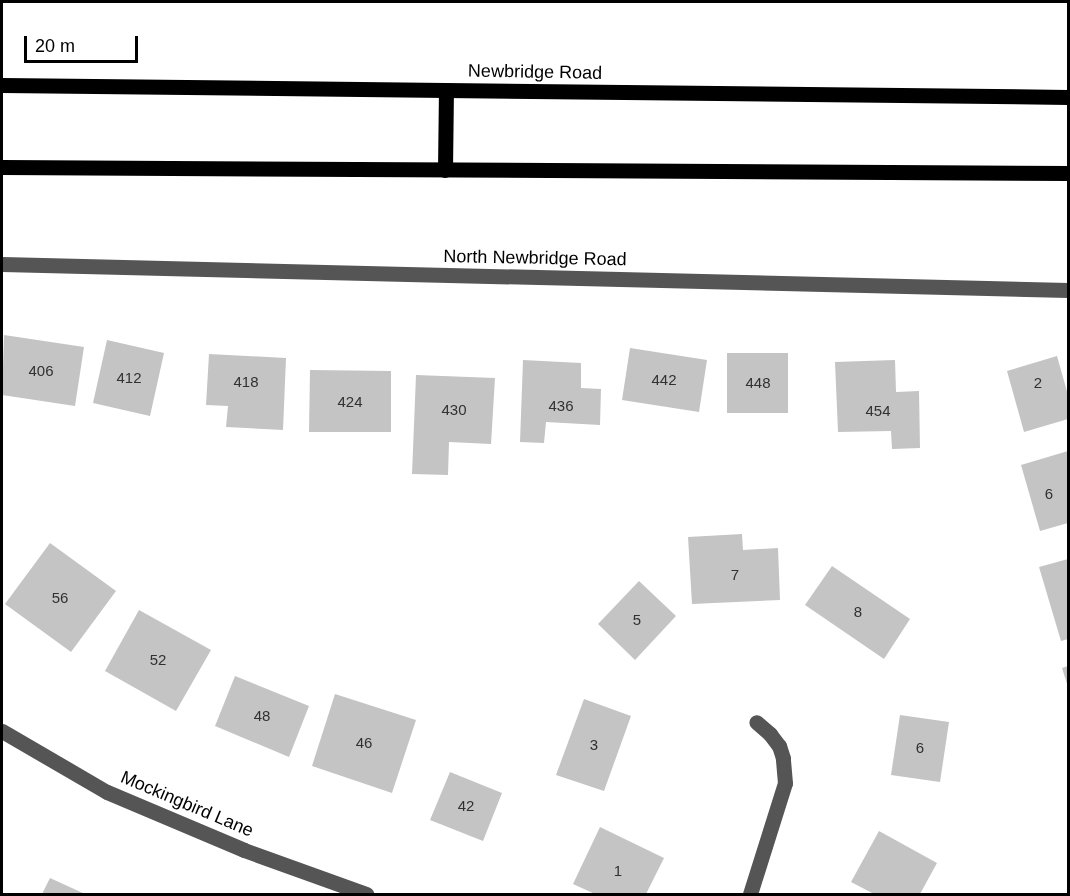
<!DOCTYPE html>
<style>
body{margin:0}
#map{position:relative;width:1070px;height:896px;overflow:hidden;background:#fff;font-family:Arial,sans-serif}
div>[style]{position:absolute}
.building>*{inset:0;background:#c4c4c4}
.minor>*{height:15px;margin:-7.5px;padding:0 7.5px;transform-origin:7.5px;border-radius:7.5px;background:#555}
.major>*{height:15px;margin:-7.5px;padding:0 7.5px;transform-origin:7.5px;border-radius:7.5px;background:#000}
span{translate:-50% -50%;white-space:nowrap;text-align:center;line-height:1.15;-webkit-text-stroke:4.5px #fff;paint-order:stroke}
.number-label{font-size:15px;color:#313131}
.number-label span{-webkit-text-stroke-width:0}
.street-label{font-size:18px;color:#000}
.frame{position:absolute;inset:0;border:3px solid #000;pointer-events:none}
.scale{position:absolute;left:24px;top:36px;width:114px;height:27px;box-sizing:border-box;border:3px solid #000;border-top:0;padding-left:8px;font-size:18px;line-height:21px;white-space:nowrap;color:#000;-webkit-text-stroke:4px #fff;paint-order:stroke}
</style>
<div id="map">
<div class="building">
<i style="clip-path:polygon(4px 335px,84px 347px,75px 406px,2px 395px)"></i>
<i style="clip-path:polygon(107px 340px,164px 353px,150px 416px,93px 403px)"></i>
<i style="clip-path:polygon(630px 348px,707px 360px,699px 412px,622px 400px)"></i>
<i style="clip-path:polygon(727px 353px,788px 353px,788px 413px,727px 413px)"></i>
<i style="clip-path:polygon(209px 354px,286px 358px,283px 430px,226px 427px,228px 406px,206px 405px)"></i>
<i style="clip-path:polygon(1057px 356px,1068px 395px,1068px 419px,1024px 432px,1007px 371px)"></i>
<i style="clip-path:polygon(523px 360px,581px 363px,581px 388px,601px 389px,600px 425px,546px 422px,544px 443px,520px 442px)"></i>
<i style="clip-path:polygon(895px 360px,896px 392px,919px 391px,920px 448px,892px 449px,891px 431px,838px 432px,835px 362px)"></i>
<i style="clip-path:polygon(310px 370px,391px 371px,391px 432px,309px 432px)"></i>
<i style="clip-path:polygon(416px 375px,495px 378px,491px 444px,449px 442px,448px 475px,412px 474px)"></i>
<i style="clip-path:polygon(1068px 451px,1068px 523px,1040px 531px,1021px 465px)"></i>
<i style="clip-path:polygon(742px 534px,743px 550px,778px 548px,780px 600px,692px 604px,688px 537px)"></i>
<i style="clip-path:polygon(50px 543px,116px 591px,71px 652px,5px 604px)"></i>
<i style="clip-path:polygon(1068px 559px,1068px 639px,1061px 641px,1039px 567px)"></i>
<i style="clip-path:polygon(832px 566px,910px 619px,884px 659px,805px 605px)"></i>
<i style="clip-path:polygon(639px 581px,676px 616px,635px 660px,598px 624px)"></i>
<i style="clip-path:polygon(139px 610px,211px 650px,176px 711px,105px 671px)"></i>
<i style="clip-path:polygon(1068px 666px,1068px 687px,1062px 668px)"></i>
<i style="clip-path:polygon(235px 676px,309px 706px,289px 757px,215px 726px)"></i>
<i style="clip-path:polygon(335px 694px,416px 720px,392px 793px,312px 766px)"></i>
<i style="clip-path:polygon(584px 699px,631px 716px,604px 791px,556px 775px)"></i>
<i style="clip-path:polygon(900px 715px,949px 722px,940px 782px,891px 775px)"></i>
<i style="clip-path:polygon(450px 772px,502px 793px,483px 841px,430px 820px)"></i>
<i style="clip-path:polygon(600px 827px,664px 858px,646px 894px,595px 894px,573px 884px)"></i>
<i style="clip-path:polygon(879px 831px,937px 863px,920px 894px,874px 894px,851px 882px)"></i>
<i style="clip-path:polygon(50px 878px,85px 894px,42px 894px)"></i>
</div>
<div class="minor">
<i style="left:2px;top:264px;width:1066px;rotate:1.4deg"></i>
<i style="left:2px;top:731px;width:121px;rotate:30.2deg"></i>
<i style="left:107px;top:792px;width:149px;rotate:22.9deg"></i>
<i style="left:244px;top:850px;width:130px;rotate:19.8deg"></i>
<i style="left:750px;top:894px;width:116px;rotate:-72.5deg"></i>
<i style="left:785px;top:783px;width:25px;rotate:-95deg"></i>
<i style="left:783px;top:758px;width:13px;rotate:-108deg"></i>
<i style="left:779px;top:746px;width:15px;rotate:-127deg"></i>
<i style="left:770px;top:734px;width:18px;rotate:-139deg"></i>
</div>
<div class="major">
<i style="left:2px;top:85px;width:1066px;rotate:0.64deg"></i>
<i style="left:2px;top:167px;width:1066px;rotate:0.32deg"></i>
<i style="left:445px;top:170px;width:80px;rotate:-89.3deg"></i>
</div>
<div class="number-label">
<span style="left:41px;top:371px">406</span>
<span style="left:129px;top:378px">412</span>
<span style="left:664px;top:380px">442</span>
<span style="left:246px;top:382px">418</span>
<span style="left:758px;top:383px">448</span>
<span style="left:1038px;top:383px">2</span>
<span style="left:350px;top:402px">424</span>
<span style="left:561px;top:406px">436</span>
<span style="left:454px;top:410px">430</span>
<span style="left:878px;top:411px">454</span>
<span style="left:1049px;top:494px">6</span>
<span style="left:735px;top:575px">7</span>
<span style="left:60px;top:598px">56</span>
<span style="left:858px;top:612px">8</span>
<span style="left:637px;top:620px">5</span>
<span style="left:158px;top:660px">52</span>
<span style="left:262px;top:716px">48</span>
<span style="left:364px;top:743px">46</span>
<span style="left:594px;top:745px">3</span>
<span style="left:920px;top:748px">6</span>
<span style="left:466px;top:806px">42</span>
<span style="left:618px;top:871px">1</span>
</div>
<div class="street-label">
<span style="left:535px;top:72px;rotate:1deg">Newbridge Road</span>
<span style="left:535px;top:258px;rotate:1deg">North Newbridge Road</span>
<span style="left:187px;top:804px;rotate:23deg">Mockingbird Lane</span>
</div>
<div class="frame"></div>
<div class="scale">20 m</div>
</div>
